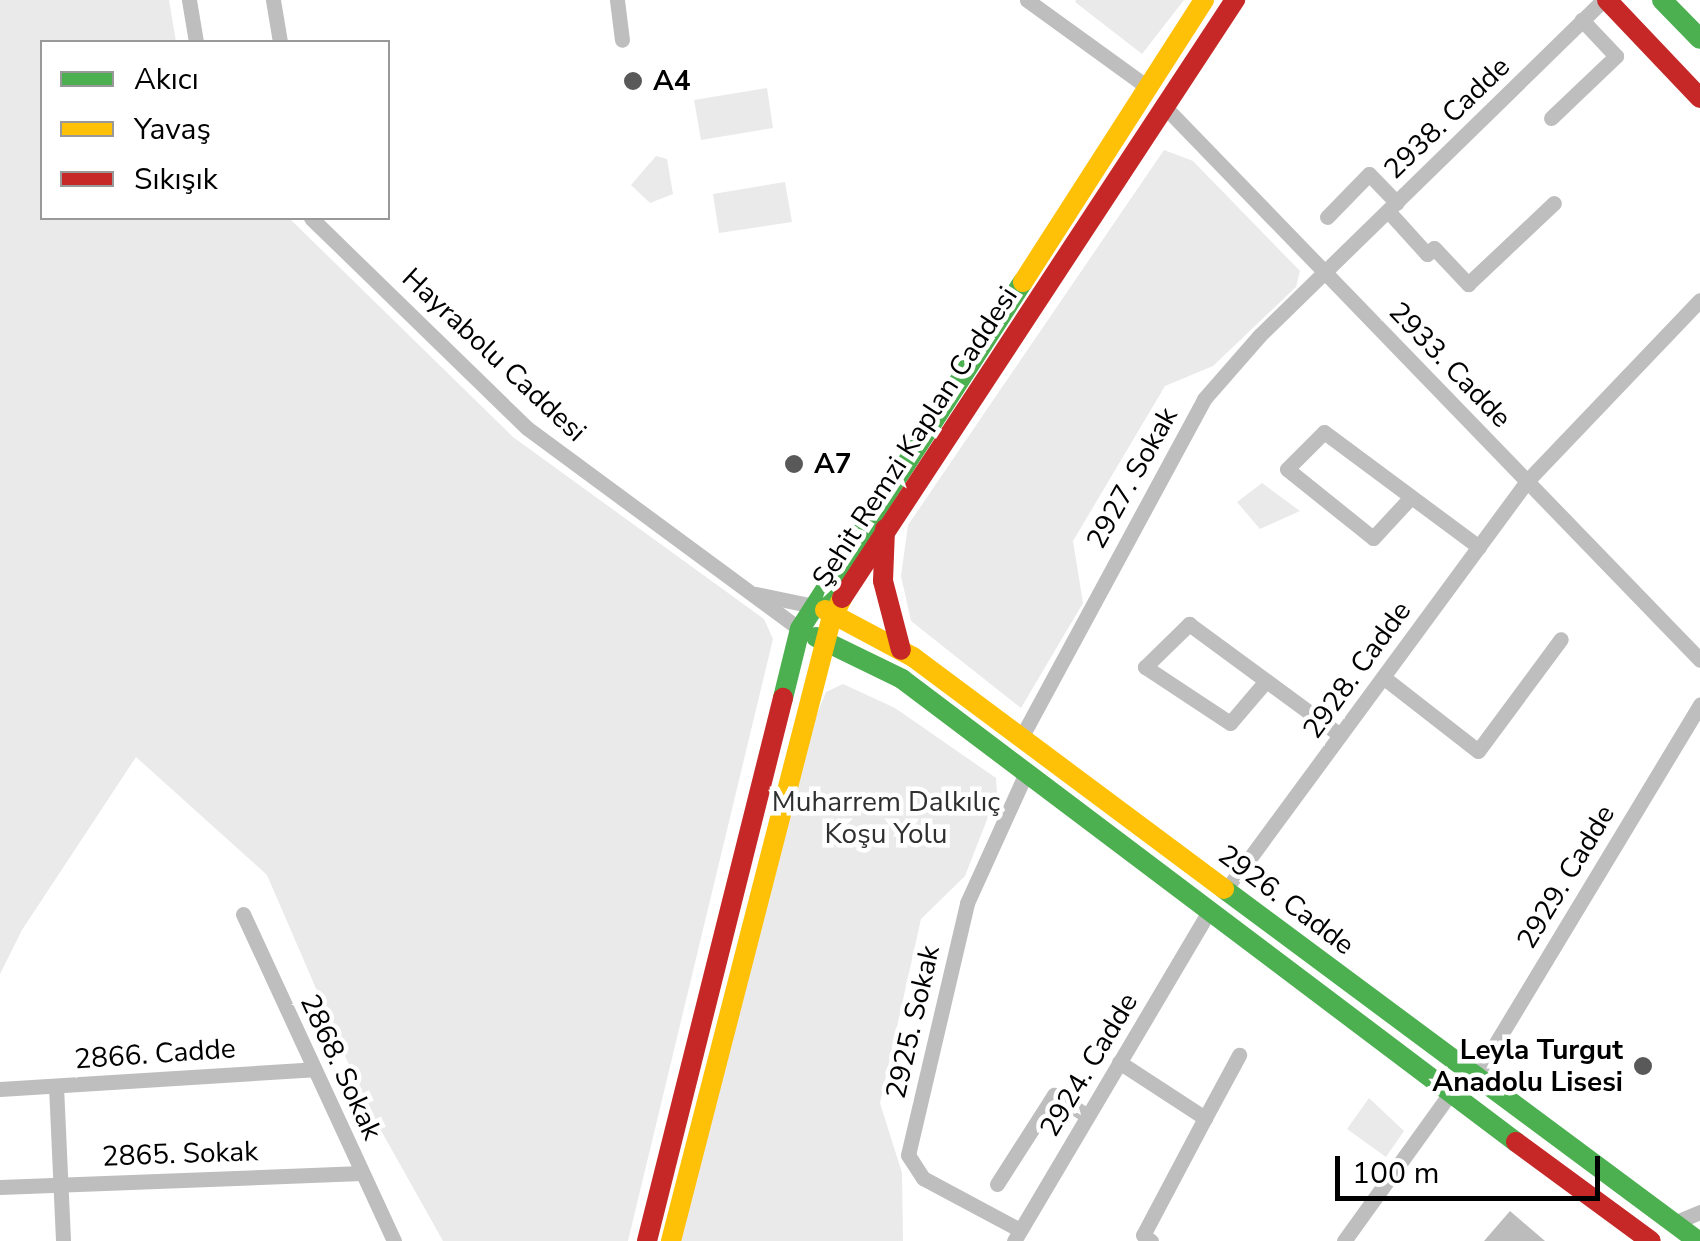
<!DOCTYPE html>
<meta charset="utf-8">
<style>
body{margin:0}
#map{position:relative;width:1700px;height:1241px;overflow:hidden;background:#fff;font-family:"Nunito Sans",sans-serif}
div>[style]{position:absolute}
.green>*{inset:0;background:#eaeaea}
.water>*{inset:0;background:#bcbcbc}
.street>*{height:15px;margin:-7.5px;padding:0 7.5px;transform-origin:7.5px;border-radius:7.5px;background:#bebebe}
.fast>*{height:20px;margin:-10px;padding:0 10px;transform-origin:10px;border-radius:10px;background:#4caf50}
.slow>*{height:20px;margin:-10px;padding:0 10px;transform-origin:10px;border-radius:10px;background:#ffc107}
.jam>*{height:20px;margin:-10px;padding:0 10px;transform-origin:10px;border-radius:10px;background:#c62828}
.dots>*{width:28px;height:28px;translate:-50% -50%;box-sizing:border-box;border:5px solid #fff;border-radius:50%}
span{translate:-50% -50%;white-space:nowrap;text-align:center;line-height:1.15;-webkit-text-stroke:9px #fff;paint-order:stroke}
.poi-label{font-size:28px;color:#000;font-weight:700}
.left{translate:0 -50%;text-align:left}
.right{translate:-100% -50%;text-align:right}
.street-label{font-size:28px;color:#000}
.park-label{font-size:28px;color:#303030}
.legend{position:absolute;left:40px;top:40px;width:350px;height:180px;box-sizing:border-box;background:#fff;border:2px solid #999;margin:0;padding:12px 18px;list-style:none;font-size:30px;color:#000}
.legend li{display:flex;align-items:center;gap:20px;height:50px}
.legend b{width:50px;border:2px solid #999}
.scale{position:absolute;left:1335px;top:1156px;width:265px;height:45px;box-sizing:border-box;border:5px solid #000;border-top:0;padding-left:12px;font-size:30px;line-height:35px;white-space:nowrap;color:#000;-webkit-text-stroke:8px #fff;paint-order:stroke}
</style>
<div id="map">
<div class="green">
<i style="clip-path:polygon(0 0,169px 0,176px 42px,42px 42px,42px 218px,289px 218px,513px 437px,764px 619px,773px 639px,628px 1241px,443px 1241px,365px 1102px,267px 875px,136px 757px,22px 930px,0 974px)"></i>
<i style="clip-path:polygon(1184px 0,1142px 54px,1075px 2px,1076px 0)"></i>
<i style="clip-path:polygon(767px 88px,773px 128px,701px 140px,694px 100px)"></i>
<i style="clip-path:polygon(1164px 150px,1193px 161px,1300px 271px,1296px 287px,1213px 366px,1165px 386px,1073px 541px,1083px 603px,1021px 708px,911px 621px,901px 576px,908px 525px)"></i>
<i style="clip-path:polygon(656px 156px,667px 159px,673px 194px,650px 203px,631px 185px)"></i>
<i style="clip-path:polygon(785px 182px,792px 222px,719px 233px,713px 194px)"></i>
<i style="clip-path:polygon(1262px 483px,1300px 511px,1260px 529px,1237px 502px)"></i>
<i style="clip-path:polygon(843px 684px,895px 708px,996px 778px,997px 794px,965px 876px,921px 919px,880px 1103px,902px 1173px,903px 1241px,678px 1241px,814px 721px,826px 692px)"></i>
<i style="clip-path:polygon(1369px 1098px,1404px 1131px,1386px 1157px,1347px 1129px)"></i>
</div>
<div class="water">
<i style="clip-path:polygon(1510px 1211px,1545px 1241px,1484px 1241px)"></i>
</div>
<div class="street">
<i style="left:189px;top:0;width:43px;rotate:80.5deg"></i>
<i style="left:273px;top:0;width:43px;rotate:80.5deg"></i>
<i style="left:617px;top:0;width:40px;rotate:82.9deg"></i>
<i style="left:1027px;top:0;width:147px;rotate:35.9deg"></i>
<i style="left:1163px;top:105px;width:772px;rotate:45.94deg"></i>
<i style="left:1551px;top:118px;width:90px;rotate:-43.6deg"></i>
<i style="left:1616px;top:56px;width:50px;rotate:-133.4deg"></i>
<i style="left:1388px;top:211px;width:58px;rotate:47.8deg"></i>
<i style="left:1427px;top:254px;width:9px;rotate:-41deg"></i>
<i style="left:1434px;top:248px;width:50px;rotate:46.6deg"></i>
<i style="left:1468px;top:284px;width:118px;rotate:-43.3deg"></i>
<i style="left:1327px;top:217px;width:60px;rotate:-45.7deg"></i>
<i style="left:1369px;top:174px;width:40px;rotate:46deg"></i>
<i style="left:311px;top:218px;width:301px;rotate:44.2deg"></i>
<i style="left:527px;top:428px;width:339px;rotate:36.4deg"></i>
<i style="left:1411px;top:497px;width:56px;rotate:132.8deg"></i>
<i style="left:1373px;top:538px;width:110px;rotate:-141.3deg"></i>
<i style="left:1287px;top:469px;width:52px;rotate:-45deg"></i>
<i style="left:1324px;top:432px;width:193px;rotate:36.6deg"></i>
<i style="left:756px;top:594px;width:58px;rotate:11.9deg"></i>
<i style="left:1383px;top:677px;width:120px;rotate:37.9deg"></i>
<i style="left:1478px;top:751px;width:139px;rotate:-53.5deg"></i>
<i style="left:1266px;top:681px;width:55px;rotate:130.6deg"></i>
<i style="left:1230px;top:723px;width:102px;rotate:-146.6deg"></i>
<i style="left:1145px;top:667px;width:62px;rotate:-44.3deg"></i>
<i style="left:1189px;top:624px;width:187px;rotate:36.3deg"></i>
<i style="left:1022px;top:736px;width:383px;rotate:-61.6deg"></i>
<i style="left:1204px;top:399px;width:85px;rotate:-48.8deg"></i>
<i style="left:1260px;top:335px;width:479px;rotate:-44.3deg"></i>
<i style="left:1227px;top:889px;width:506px;rotate:-53.67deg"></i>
<i style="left:1527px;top:481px;width:250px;rotate:-46.3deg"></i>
<i style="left:243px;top:914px;width:360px;rotate:65.2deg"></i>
<i style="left:1119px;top:1062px;width:103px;rotate:33.1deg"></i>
<i style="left:1205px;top:1118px;width:132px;rotate:117.9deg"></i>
<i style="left:1143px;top:1235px;width:10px;rotate:37deg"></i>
<i style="left:1476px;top:1076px;width:434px;rotate:-58.9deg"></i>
<i style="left:56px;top:1086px;width:155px;rotate:87.4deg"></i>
<i style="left:0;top:1089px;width:315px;rotate:-3.6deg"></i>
<i style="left:1205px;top:1118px;width:72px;rotate:-61.6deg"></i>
<i style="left:997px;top:1184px;width:106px;rotate:-57.4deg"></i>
<i style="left:1054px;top:1095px;width:39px;rotate:32deg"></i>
<i style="left:0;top:1187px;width:362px;rotate:-2.2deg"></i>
<i style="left:1674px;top:1223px;width:28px;rotate:-23deg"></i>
<i style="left:1020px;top:1230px;width:110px;rotate:-151.8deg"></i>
<i style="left:923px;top:1178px;width:27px;rotate:-123deg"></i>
<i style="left:908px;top:1155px;width:259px;rotate:-76.8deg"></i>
<i style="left:967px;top:903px;width:141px;rotate:-65.6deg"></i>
<i style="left:1014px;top:1241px;width:379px;rotate:-59.4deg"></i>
<i style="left:1344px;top:1241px;width:183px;rotate:-54.3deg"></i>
</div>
<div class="fast">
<i style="left:1662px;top:0;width:54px;rotate:45.7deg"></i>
<i style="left:816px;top:637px;width:96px;rotate:26deg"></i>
<i style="left:902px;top:679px;width:769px;rotate:37.02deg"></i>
<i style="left:783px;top:698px;width:71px;rotate:-76.2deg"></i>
<i style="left:800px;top:629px;width:412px;rotate:-57.3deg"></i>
<i style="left:1224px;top:889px;width:590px;rotate:36.6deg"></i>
</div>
<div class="slow">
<i style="left:1023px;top:282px;width:335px;rotate:-57.3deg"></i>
<i style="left:825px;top:610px;width:100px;rotate:28.1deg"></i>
<i style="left:913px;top:657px;width:388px;rotate:36.7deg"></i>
<i style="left:671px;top:1241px;width:641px;rotate:-75.55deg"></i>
<i style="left:831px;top:620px;width:25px;rotate:-63deg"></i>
</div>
<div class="jam">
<i style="left:1607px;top:0;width:135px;rotate:46.5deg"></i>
<i style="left:885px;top:529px;width:52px;rotate:92.2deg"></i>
<i style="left:883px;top:581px;width:71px;rotate:75.4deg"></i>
<i style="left:842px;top:598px;width:716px;rotate:-56.69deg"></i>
<i style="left:1516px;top:1142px;width:167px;rotate:36.3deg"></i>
<i style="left:647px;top:1241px;width:560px;rotate:-75.94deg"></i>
</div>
<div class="dots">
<i style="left:633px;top:81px;background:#595959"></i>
<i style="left:794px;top:464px;background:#595959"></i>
<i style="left:1643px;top:1066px;background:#595959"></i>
</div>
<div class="poi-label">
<span class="left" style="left:653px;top:81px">A4</span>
<span class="left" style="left:814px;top:464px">A7</span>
<span class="right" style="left:1623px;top:1066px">Leyla Turgut<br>Anadolu Lisesi</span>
</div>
<div class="street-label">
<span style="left:1447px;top:118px;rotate:-44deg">2938. Cadde</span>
<span style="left:494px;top:355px;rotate:43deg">Hayrabolu Caddesi</span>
<span style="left:1450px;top:365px;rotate:46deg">2933. Cadde</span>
<span style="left:915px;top:437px;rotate:-57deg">Şehit Remzi Kaplan Caddesi</span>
<span style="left:1132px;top:478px;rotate:-61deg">2927. Sokak</span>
<span style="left:1357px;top:670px;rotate:-54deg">2928. Cadde</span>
<span style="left:1566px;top:877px;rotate:-59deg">2929. Cadde</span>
<span style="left:1286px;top:900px;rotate:37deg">2926. Cadde</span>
<span style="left:913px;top:1022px;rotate:-77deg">2925. Sokak</span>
<span style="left:155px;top:1054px;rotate:-4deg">2866. Cadde</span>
<span style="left:1089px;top:1065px;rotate:-59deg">2924. Cadde</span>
<span style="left:341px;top:1067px;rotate:65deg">2868. Sokak</span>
<span style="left:180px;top:1154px;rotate:-2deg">2865. Sokak</span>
</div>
<div class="park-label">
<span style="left:886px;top:818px">Muharrem Dalkılıç<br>Koşu Yolu</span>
</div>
<ul class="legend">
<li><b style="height:12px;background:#4caf50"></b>Akıcı</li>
<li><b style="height:12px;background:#ffc107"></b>Yavaş</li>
<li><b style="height:12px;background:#c62828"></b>Sıkışık</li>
</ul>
<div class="scale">100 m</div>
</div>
